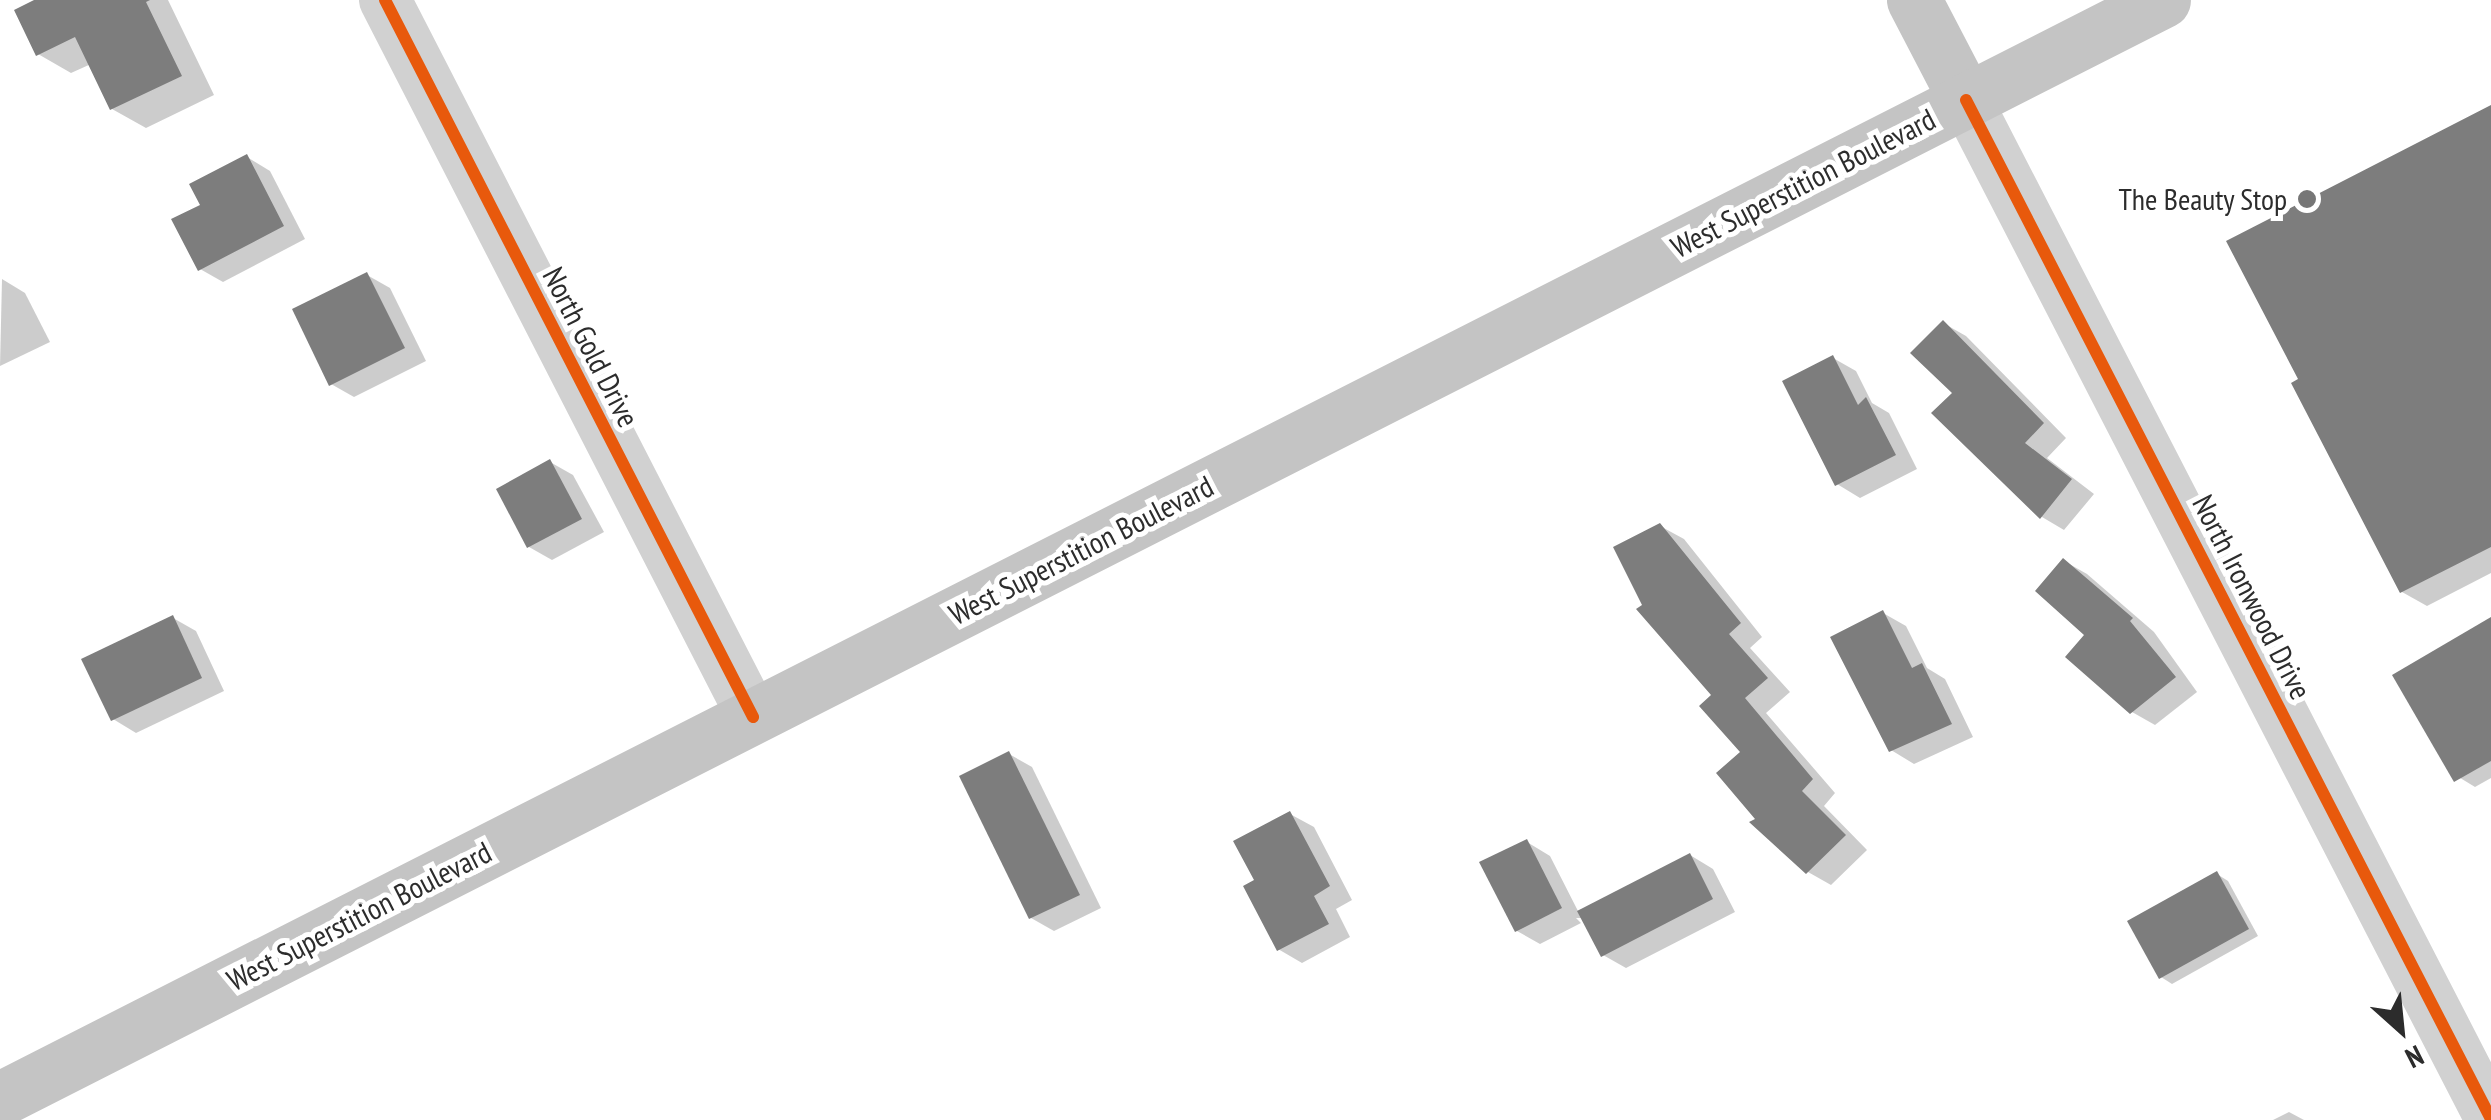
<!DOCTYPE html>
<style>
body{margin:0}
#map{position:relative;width:2491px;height:1120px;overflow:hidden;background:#fff;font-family:"PT Sans Narrow",sans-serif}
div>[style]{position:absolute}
.shadow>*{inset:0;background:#0003}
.building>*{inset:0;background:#7d7d7d}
.minor>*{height:52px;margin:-26px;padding:0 26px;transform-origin:26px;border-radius:26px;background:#d1d1d1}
.major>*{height:55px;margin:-27.5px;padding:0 27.5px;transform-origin:27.5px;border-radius:27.5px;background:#c4c4c4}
.cycleway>*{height:12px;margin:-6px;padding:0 6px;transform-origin:6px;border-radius:6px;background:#e8590c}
.dots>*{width:28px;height:28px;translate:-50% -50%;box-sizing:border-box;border:5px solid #fff;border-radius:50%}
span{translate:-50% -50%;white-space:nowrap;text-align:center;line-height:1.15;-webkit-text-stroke:10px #fff;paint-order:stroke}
.street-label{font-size:30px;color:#2c2c2c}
.poi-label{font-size:30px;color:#2c2c2c}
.right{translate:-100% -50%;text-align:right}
.north{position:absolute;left:2351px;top:980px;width:100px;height:100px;-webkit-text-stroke:8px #fff;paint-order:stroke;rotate:153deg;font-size:28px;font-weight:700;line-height:40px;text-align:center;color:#2c2c2c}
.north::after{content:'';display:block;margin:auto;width:35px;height:45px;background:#2c2c2c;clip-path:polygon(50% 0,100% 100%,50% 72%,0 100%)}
</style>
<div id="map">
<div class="shadow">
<i style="clip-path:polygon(39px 0,168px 0,214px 95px,146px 128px,112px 109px,91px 64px,71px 73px,38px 54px)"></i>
<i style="clip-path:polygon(2491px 108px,2491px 573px,2427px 606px,2402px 592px,2301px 381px)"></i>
<i style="clip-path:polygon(247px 157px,270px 171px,305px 239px,223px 282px,200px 269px,203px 206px)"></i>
<i style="clip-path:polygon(367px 275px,390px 288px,426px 361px,354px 397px,331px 384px)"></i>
<i style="clip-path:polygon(2px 279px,25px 293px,50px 342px,0 366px)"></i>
<i style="clip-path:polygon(1943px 323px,1966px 336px,2066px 438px,2047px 458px,2094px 494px,2064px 530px,2042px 517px,1955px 393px)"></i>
<i style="clip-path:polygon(1833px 358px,1856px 371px,1872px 403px,1889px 413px,1917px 469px,1860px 498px,1837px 484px)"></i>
<i style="clip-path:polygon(550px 462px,573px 475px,604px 532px,552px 560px,529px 547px)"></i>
<i style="clip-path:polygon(1660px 526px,1684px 539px,1762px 637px,1750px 648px,1790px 692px,1766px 713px,1835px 793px,1824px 806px,1867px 850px,1831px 885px,1808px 872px,1759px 819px,1744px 752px,1715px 695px,1645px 605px)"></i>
<i style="clip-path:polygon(2064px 561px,2087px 574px,2154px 632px,2197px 692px,2155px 725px,2132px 712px,2087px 635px)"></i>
<i style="clip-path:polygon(1883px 613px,1906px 626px,1927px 668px,1945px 679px,1973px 737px,1914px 764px,1891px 750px)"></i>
<i style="clip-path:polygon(173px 618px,196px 631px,224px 691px,136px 733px,113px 719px)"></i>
<i style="clip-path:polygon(2491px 628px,2491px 778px,2475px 787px,2452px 773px)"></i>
<i style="clip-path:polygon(1009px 754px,1032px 767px,1101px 908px,1054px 931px,1031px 918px)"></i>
<i style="clip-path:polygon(1290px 814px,1314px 827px,1352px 900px,1336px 909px,1350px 937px,1302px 963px,1278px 949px)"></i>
<i style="clip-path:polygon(1527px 842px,1550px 856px,1579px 913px,1690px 855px,1713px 869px,1735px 912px,1626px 968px,1603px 955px,1585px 918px,1576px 918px,1581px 923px,1540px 944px,1517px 931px)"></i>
<i style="clip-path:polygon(2217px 874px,2228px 881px,2258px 936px,2172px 984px,2161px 977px)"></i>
<i style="clip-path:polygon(2289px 1112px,2304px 1120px,2273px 1120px)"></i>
</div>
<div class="building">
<i style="clip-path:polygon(34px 0,150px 0,146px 2px,182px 76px,110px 110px,75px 37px,36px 56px,14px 10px)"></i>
<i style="clip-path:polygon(2491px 105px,2491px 547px,2400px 593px,2291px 383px,2298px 379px,2226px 241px)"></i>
<i style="clip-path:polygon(247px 154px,284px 226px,198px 271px,171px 219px,200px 205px,189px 184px)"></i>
<i style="clip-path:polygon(367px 272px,405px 348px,329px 386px,292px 309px)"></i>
<i style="clip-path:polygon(1943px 320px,2044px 423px,2025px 443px,2072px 479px,2040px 519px,1931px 413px,1952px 393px,1910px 353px)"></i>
<i style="clip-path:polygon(1833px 355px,1858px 405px,1866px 397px,1896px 455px,1835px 486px,1782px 381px)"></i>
<i style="clip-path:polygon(550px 459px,582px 519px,527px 548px,496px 489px)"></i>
<i style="clip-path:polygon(1660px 523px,1741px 623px,1729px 634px,1768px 678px,1745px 698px,1813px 779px,1802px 791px,1846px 835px,1806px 874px,1749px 822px,1755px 819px,1716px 773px,1740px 752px,1699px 706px,1711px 695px,1636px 609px,1642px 605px,1613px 547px)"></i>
<i style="clip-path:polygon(2063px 558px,2133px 618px,2130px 621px,2176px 677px,2130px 714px,2065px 657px,2084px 635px,2035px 591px)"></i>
<i style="clip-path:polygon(1883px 610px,1912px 668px,1922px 663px,1952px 724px,1889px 752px,1830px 637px)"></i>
<i style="clip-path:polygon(173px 615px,202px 678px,111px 721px,81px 659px)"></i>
<i style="clip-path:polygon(2491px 617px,2491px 761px,2454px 782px,2392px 675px)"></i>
<i style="clip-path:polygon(1009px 751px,1080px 895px,1029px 919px,959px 776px)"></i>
<i style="clip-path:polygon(1290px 811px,1330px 886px,1314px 896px,1329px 924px,1277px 951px,1243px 886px,1254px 880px,1233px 841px)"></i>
<i style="clip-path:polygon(1527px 839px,1562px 908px,1515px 932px,1479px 862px)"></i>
<i style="clip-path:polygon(1690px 853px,1713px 899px,1601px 957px,1577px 911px)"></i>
<i style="clip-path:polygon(2217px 871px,2249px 929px,2159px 979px,2127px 921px)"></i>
</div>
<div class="minor">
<i style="left:385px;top:0;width:806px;rotate:62.83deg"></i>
<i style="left:1966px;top:100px;width:1146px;rotate:62.74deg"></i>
</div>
<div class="major">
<i style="left:1914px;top:0;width:113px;rotate:62.5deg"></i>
<i style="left:0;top:1099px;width:2426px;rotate:-26.93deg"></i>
</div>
<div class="cycleway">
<i style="left:385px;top:0;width:806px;rotate:62.83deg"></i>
<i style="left:1966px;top:100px;width:1146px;rotate:62.74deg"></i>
</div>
<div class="dots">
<i style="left:2307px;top:199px;background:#767676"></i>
</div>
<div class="street-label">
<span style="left:1803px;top:183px;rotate:-27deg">West Superstition Boulevard</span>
<span style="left:591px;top:347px;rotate:63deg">North Gold Drive</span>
<span style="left:1081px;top:550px;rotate:-27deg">West Superstition Boulevard</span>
<span style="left:2252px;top:597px;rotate:63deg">North Ironwood Drive</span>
<span style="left:359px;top:916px;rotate:-27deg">West Superstition Boulevard</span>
</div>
<div class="poi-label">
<span class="right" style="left:2287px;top:199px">The Beauty Stop</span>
</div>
<div class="north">N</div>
</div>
